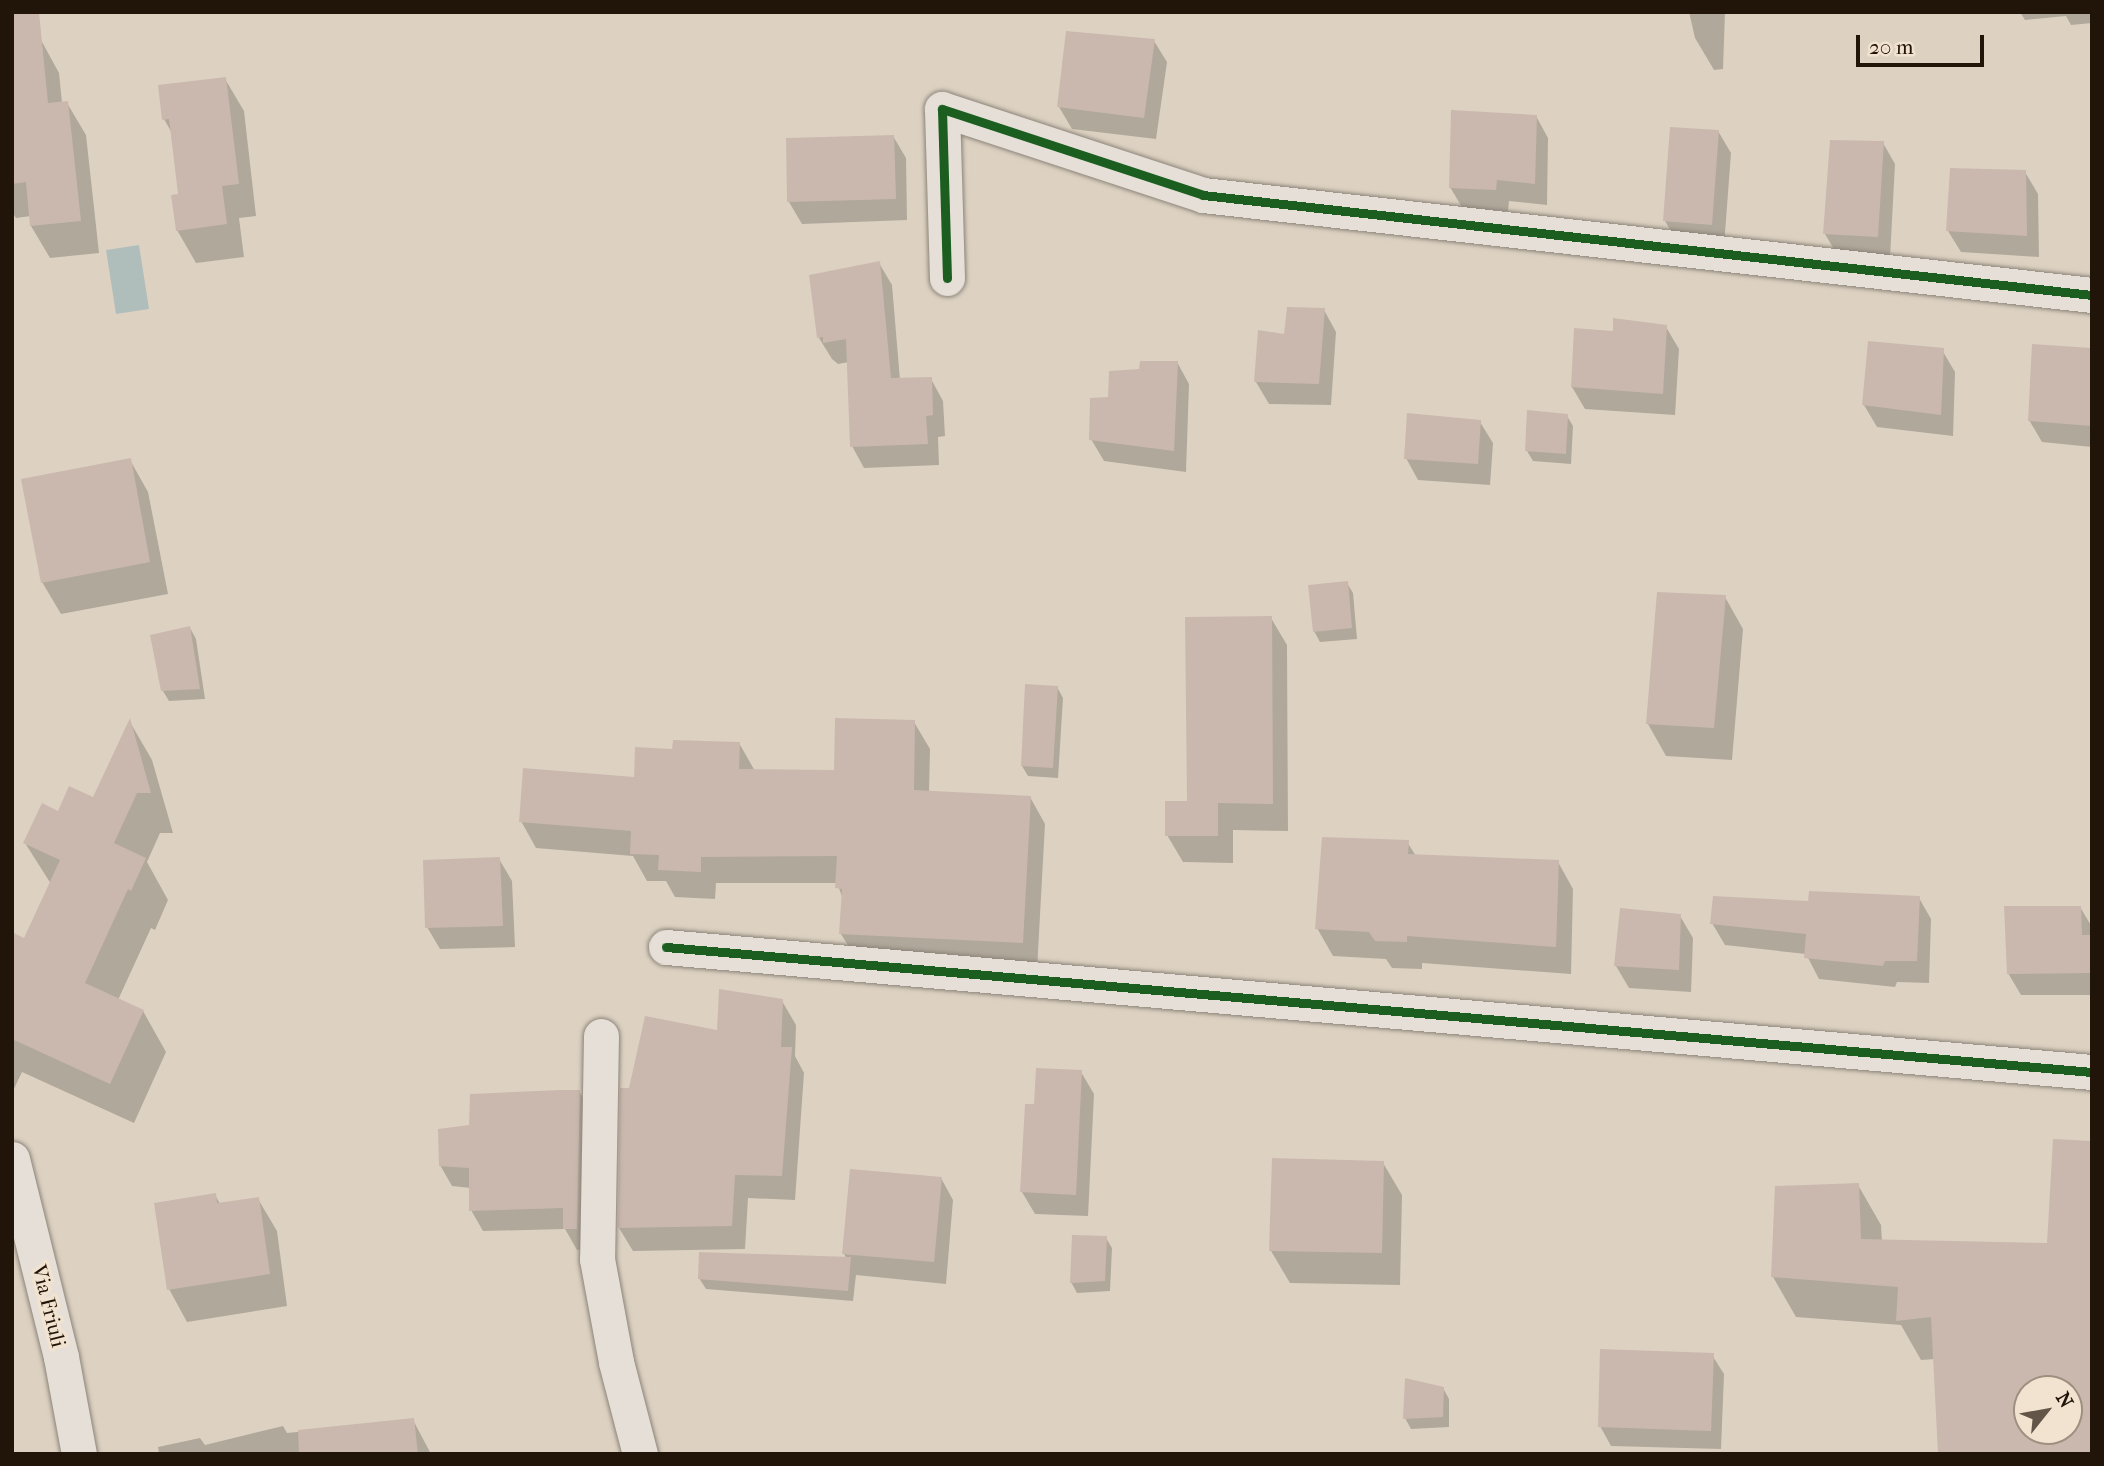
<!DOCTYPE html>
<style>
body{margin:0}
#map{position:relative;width:2104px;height:1466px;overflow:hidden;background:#ddd2c2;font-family:"IM FELL French Canon",serif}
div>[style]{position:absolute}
.water>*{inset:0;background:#b0bebb}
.shadow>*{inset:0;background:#0003}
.building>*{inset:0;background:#cab8af}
.roads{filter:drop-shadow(0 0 2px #8c8479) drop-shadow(0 0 2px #8c8479)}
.street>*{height:35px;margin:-17.5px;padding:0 17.5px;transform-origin:17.5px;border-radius:17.5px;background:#e5dfd7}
.cycleway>*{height:9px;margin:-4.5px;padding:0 4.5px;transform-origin:4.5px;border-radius:4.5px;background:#1b5e20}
span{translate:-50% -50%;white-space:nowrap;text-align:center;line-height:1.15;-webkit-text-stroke:7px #f1e3d0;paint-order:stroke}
.street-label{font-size:21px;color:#211408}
.frame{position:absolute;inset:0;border:14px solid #211408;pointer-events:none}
.north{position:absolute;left:2013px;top:1375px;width:70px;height:70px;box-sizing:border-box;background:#f1e3d0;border:2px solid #9e9080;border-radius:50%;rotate:59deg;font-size:19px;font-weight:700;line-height:28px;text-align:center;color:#211408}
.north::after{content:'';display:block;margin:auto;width:24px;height:32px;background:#635649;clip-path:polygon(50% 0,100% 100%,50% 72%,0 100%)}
.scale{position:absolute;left:1856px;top:35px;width:128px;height:32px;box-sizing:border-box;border:4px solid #211408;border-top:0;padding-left:9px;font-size:21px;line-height:24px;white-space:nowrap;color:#211408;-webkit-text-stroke:5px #f1e3d0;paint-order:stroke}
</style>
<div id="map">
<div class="water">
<i style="clip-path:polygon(139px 245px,149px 309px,116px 314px,106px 250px)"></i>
</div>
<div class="shadow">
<i style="clip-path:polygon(12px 12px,41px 40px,59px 73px,62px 103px,67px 103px,86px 135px,99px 253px,50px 258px,31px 226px,31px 216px,16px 218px,12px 212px)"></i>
<i style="clip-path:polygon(1689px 12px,1725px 12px,1723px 69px,1714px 70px,1695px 38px)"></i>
<i style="clip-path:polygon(2020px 12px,2092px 12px,2092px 23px,2071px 25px,2066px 16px,2025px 20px)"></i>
<i style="clip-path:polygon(1154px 41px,1167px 62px,1156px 139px,1072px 129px,1059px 107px)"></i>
<i style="clip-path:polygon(225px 79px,244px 111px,256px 216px,239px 218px,244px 257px,196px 263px,177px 230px,180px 196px,173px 135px,164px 119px)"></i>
<i style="clip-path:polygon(1536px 116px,1548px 138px,1547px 205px,1509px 201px,1508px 211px,1463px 209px,1450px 187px)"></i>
<i style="clip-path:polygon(1718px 131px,1731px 153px,1724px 246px,1678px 243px,1665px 221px)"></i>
<i style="clip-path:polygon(893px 136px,906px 158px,907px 220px,802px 224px,789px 202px)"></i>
<i style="clip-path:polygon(1883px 143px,1895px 164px,1890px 258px,1838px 256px,1825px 234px)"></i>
<i style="clip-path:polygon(2025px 172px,2038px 194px,2039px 257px,1961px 252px,1948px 231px)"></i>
<i style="clip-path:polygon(879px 263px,892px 285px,900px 380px,931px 379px,943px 401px,945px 436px,938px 437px,939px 465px,864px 468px,852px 446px,849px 362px,838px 364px,832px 359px,819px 338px)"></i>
<i style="clip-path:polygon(1324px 310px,1336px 332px,1331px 405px,1269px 404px,1256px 382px,1285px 336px)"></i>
<i style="clip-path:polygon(1666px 327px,1679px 349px,1675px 415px,1585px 409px,1572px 387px,1614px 333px)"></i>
<i style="clip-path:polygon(1942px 350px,1955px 372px,1953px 436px,1877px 427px,1864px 405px)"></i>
<i style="clip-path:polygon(2092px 350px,2092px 447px,2042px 442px,2029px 420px)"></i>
<i style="clip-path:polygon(1177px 362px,1189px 384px,1186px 472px,1104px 461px,1091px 439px,1109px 399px,1141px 370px)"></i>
<i style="clip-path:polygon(1567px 416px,1573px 426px,1571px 464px,1533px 461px,1527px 451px)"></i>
<i style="clip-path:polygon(1480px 422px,1493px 443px,1490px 485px,1418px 480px,1406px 458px)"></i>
<i style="clip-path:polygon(130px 460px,148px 492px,168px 594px,61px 614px,42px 582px)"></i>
<i style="clip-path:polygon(1347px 583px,1353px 593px,1357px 639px,1320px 642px,1314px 631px)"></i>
<i style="clip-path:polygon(1725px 597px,1743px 629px,1732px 760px,1666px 756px,1648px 724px)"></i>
<i style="clip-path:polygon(1271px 618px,1287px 645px,1288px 831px,1233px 830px,1233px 863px,1183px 862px,1167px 835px,1188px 803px)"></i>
<i style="clip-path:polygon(190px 628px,196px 639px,205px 699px,169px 701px,163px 691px)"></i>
<i style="clip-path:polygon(1057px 687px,1063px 698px,1058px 778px,1028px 776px,1022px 766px)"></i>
<i style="clip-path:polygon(130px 722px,152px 760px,173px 833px,160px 833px,147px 862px,168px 900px,155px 930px,151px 928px,118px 1000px,143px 1011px,166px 1052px,134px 1123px,22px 1072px,12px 1093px,12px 934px,25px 940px,51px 884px,25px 843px,59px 813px,94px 799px)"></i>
<i style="clip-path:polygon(914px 722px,930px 749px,929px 793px,1030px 797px,1045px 824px,1037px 970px,857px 960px,841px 934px,843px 899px,837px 883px,716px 883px,715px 899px,675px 897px,666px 881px,647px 881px,633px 856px,536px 848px,521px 821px,635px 779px,674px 750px,739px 743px,755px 771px,836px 772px)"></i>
<i style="clip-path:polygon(1407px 842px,1416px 856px,1558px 862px,1573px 889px,1571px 974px,1422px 963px,1422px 969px,1392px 968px,1386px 959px,1333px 956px,1317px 928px)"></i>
<i style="clip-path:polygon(499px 859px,512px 881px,515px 947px,440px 949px,427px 927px)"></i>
<i style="clip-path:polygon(1919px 898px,1931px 919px,1929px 983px,1897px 982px,1895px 987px,1819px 979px,1806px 954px,1725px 945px,1712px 923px,1810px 903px)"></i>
<i style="clip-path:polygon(2080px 907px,2092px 927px,2092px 995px,2021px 995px,2008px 973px)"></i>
<i style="clip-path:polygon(1680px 916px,1693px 938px,1691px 992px,1629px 988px,1616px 966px)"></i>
<i style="clip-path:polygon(782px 1001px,796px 1025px,795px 1056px,804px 1073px,795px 1200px,748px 1198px,745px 1249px,633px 1251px,619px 1228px,631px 1089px,718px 1032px)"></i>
<i style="clip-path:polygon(1081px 1072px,1094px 1094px,1088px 1216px,1035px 1214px,1022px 1192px)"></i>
<i style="clip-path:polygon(579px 1091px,591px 1112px,589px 1249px,577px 1250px,565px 1229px,483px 1231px,471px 1210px,471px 1188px,452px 1186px,440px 1165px,471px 1127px)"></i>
<i style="clip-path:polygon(1383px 1163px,1402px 1195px,1400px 1285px,1290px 1283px,1271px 1251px)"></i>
<i style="clip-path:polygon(941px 1178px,953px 1200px,946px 1284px,856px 1275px,853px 1301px,706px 1289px,699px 1278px,847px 1259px,844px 1254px)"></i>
<i style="clip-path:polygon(evenodd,1858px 1185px,1881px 1225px,1882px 1242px,2049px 1245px,2092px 1454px,1940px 1454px,1935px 1359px,1921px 1360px,1901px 1325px,1796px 1317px,1773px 1277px,1858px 1185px,2027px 1389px,2069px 1389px,2069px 1431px,2027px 1431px,2027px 1389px)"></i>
<i style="clip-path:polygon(215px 1195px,220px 1204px,258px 1199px,277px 1231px,287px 1306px,187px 1322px,169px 1289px)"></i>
<i style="clip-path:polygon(1106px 1238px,1112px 1248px,1110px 1291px,1077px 1293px,1071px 1282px)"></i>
<i style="clip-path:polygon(1712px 1355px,1724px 1374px,1721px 1449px,1611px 1446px,1600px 1426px)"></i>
<i style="clip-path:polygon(1443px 1388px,1449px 1399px,1449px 1427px,1411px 1429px,1405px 1418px)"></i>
<i style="clip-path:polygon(413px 1420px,431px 1454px,159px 1454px,158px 1447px,200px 1438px,205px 1445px,283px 1426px,287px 1433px)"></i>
</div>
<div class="building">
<i style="clip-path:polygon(12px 12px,39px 12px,48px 103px,68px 101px,81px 221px,30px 226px,26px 182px,12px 184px)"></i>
<i style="clip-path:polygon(1066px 31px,1155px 39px,1144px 118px,1057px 107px)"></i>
<i style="clip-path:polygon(226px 77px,239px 184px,222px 186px,227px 224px,176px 231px,171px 195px,178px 194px,169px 119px,162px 120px,158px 85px)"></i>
<i style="clip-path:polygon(1451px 110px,1537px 115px,1535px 184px,1497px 180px,1496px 190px,1449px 188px)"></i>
<i style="clip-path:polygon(1670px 127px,1719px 130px,1712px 225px,1663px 221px)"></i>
<i style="clip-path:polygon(894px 135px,896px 199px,787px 202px,786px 138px)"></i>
<i style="clip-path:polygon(1830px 140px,1884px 141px,1878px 237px,1823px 234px)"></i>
<i style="clip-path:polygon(1950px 168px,2026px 170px,2027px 236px,1946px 231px)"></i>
<i style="clip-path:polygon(880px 261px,891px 378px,932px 377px,933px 415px,926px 416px,928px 444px,850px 447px,846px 339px,823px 343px,823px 337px,817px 338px,809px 275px)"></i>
<i style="clip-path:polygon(1287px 307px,1325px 308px,1319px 384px,1254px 382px,1258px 330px,1284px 334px)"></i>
<i style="clip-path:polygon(1613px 318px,1667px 325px,1663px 394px,1571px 387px,1574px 328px,1613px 331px)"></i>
<i style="clip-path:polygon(1868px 341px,1944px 348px,1941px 415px,1862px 405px)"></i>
<i style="clip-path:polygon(2032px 344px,2092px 348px,2092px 426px,2028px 421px)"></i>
<i style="clip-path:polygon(1140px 361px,1178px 361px,1174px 451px,1089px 440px,1090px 398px,1108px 397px,1109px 371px,1139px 369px)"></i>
<i style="clip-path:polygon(1527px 410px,1568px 414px,1566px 454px,1525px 451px)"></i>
<i style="clip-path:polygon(1407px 413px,1481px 420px,1478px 464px,1404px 459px)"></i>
<i style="clip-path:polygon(131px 458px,150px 562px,41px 583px,21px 479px)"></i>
<i style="clip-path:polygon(1348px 581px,1352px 628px,1313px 632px,1308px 585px)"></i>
<i style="clip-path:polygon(1657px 592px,1726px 595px,1714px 728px,1646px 724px)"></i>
<i style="clip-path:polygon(1272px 616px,1273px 804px,1218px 803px,1218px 836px,1165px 836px,1165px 801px,1187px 801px,1185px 617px)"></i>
<i style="clip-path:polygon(190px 626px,200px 689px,161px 691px,150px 635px)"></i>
<i style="clip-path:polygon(1025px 684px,1058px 686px,1053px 768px,1021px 766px)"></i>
<i style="clip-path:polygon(130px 718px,151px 793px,137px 793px,114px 843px,146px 858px,131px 891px,128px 889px,85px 983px,144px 1010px,110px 1084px,12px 1039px,12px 932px,24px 938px,60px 860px,23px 843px,42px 803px,58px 811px,69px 786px,93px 797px)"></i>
<i style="clip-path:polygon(835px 718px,915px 720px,914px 790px,1031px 796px,1023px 943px,839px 934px,842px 889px,835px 888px,837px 856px,701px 857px,701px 872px,658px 870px,659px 855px,630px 854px,631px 831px,519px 822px,523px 768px,634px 777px,635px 747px,672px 749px,673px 740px,740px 742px,739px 769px,834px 770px)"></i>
<i style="clip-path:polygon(1322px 837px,1409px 840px,1408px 854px,1559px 860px,1556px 947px,1407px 936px,1407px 942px,1375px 941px,1369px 932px,1315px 929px)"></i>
<i style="clip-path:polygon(500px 857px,503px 926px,425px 928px,423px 860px)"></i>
<i style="clip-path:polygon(1809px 891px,1920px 896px,1917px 961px,1885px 961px,1883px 966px,1804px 958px,1806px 934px,1710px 924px,1713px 896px,1808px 901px)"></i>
<i style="clip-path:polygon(2004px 906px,2081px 906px,2082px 935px,2091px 935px,2091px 973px,2007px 974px)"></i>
<i style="clip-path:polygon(1620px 908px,1681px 914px,1679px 970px,1614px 966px)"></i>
<i style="clip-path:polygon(719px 989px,783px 999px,781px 1047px,792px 1047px,782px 1176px,735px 1175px,732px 1226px,618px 1228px,620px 1088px,629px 1088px,645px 1016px,717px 1030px)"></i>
<i style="clip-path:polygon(1036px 1068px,1082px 1070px,1076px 1195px,1020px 1192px,1025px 1104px,1034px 1104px)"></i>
<i style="clip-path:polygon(560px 1090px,580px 1090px,577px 1229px,563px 1229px,563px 1208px,469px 1211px,469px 1168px,439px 1166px,438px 1129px,469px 1125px,470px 1094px)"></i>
<i style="clip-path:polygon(evenodd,2053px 1139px,2092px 1141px,2092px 1454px,1938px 1454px,1931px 1317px,1896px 1321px,1898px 1287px,1771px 1277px,1775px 1186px,1859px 1183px,1861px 1239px,2047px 1243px,2053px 1139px,2027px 1389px,2069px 1389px,2069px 1431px,2027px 1431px,2027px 1389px)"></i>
<i style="clip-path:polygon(1272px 1158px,1384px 1161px,1382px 1253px,1269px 1251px)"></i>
<i style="clip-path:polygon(850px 1169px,942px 1177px,934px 1262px,842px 1254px)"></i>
<i style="clip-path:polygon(216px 1193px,217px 1203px,259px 1197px,270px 1274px,167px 1290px,154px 1203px)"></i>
<i style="clip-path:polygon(1072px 1235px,1107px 1236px,1105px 1281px,1070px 1283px)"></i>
<i style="clip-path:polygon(699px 1252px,851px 1257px,848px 1291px,698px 1279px)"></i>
<i style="clip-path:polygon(1600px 1349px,1714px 1353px,1711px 1431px,1598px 1427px)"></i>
<i style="clip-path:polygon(1405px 1378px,1444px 1387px,1443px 1417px,1403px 1419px)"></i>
<i style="clip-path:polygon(414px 1418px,418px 1454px,299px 1454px,298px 1430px)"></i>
</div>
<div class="roads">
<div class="street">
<i style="left:947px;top:278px;width:169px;rotate:-91.7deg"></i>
<i style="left:942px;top:109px;width:275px;rotate:18.2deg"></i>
<i style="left:1203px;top:195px;width:895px;rotate:6.42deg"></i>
<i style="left:666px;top:947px;width:1431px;rotate:5.01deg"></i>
<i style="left:601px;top:1036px;width:223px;rotate:91deg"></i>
<i style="left:597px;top:1259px;width:105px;rotate:79.5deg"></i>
<i style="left:616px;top:1362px;width:95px;rotate:75.4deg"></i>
<i style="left:12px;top:1159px;width:204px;rotate:76.1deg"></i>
<i style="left:61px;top:1357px;width:99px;rotate:79.5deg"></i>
</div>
</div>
<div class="cycleway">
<i style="left:947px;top:278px;width:169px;rotate:-91.7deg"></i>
<i style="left:942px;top:109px;width:275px;rotate:18.2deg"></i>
<i style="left:1203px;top:195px;width:895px;rotate:6.42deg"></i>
<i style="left:666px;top:947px;width:1431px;rotate:5.01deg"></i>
</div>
<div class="street-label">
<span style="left:49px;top:1306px;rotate:76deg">Via Friuli</span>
</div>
<div class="frame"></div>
<div class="north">N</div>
<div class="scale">20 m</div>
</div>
